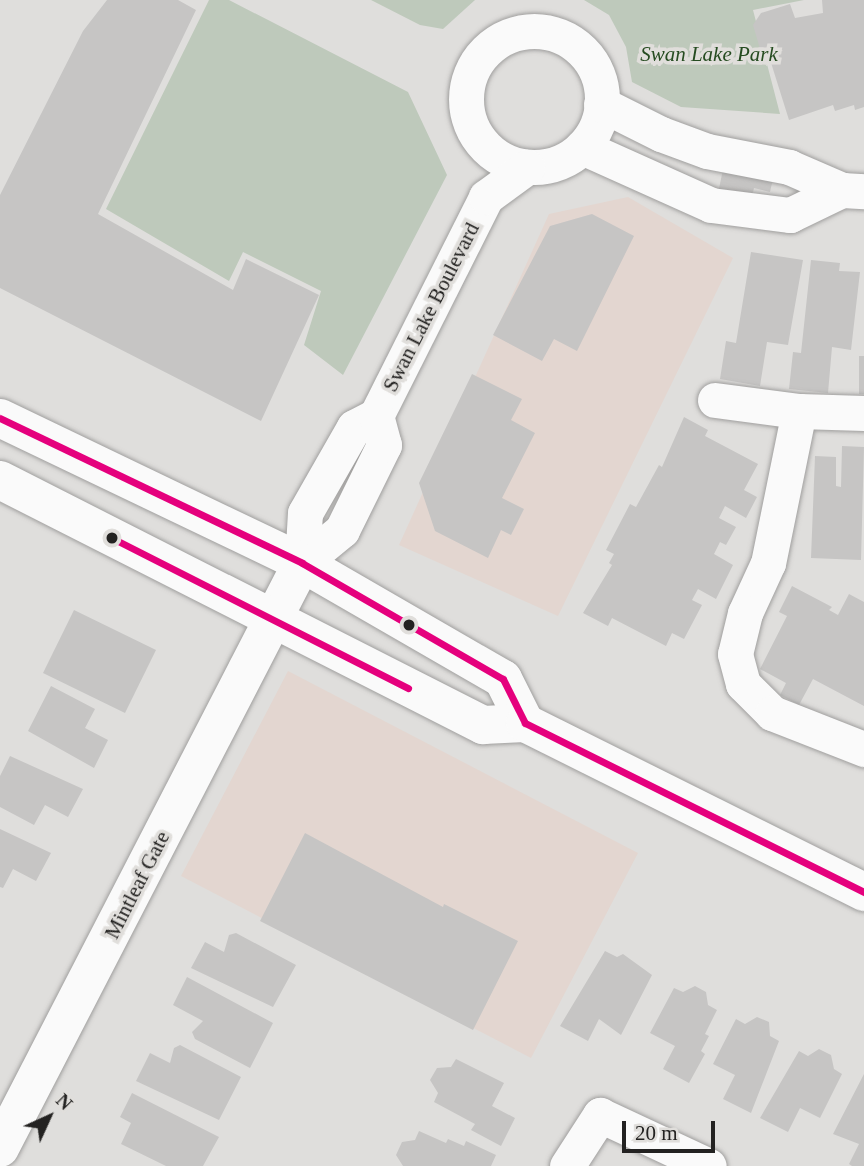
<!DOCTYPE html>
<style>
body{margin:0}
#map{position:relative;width:864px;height:1166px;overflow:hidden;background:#dfdedc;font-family:"Times New Roman",serif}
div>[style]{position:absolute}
.commercial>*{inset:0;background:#e3d6d0}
.green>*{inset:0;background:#bec9bb}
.building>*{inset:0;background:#c6c5c4}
.roads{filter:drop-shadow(0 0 2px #a09f9e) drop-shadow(0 0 2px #a09f9e)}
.minor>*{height:35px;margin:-17.5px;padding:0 17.5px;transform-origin:17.5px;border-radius:17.5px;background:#fafafa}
.minor>.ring{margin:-17.5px;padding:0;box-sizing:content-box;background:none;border:35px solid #fafafa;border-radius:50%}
.tertiary>*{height:38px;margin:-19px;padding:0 19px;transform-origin:19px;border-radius:19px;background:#fafafa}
.secondary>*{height:38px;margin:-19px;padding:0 19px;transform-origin:19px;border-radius:19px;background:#fafafa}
.bus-1>*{height:7px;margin:-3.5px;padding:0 3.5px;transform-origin:3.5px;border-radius:3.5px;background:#e5007d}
.dots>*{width:19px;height:19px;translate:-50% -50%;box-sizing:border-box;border:4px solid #e0dedb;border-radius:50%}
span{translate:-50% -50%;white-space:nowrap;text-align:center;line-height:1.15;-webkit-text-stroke:7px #e0dedb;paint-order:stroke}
.park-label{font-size:21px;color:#264c21;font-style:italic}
.street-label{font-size:21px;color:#232221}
.north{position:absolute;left:14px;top:1082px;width:70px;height:70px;-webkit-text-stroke:5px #e0dedb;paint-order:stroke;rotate:45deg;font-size:19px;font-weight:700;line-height:28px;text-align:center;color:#232221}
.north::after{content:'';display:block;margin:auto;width:24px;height:32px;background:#232221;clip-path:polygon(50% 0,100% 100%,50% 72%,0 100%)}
.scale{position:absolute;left:622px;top:1121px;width:93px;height:32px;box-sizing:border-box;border:4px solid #232221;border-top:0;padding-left:9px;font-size:21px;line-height:24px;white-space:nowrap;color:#232221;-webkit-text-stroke:5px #e0dedb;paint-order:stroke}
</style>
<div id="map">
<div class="commercial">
<i style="clip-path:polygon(628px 197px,733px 258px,558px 616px,399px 545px,549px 214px)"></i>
<i style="clip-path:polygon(288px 671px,638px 853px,531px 1058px,181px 876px)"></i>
</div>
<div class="green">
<i style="clip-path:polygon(209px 0,229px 0,408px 92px,447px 175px,343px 375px,304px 345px,321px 291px,243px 252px,229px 281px,106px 209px)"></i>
<i style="clip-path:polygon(371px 0,475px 0,443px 29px,420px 25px)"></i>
<i style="clip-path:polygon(584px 0,804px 0,753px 10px,780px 114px,681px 107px,632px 82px,626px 47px,609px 15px)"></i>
</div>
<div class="building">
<i style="clip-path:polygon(178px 0,196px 10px,98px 214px,233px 290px,246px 259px,319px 295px,261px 421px,0 288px,0 195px,83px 31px,107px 0)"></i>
<i style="clip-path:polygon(822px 0,864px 0,864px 107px,855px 110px,854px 105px,835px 111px,833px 105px,789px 120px,767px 50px,761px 52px,753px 25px,761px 13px,790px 4px,795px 18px,823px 13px)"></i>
<i style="clip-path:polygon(725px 160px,775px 170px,770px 192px,754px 188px,750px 205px,717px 198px)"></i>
<i style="clip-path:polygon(592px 214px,634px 236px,577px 351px,554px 339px,542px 361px,493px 335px,550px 226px)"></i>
<i style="clip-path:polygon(751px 252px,803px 260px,788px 345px,767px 342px,760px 386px,720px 379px,726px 341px,736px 343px)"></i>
<i style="clip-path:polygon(811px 260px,840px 263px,839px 271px,860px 272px,851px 350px,832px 347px,828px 393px,789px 389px,793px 352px,801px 353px)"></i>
<i style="clip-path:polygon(859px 356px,864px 356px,864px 394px,859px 394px)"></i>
<i style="clip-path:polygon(472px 374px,522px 399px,511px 420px,535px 433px,502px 498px,524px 509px,511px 535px,501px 530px,488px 558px,435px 531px,419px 483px)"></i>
<i style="clip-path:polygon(684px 417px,708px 430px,705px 436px,758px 464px,744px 490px,757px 497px,746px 518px,725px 506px,719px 518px,736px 527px,726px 545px,720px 542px,714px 554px,733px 565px,716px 599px,698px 589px,692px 600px,702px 605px,684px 639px,672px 633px,666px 646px,612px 618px,608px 626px,583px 613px,612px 565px,609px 563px,614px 554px,606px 550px,630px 504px,636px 507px,659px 465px,662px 467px)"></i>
<i style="clip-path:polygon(842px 446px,864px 447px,861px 560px,811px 558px,815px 456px,836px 457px,836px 486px,841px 487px)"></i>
<i style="clip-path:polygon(792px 586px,832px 607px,829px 610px,838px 615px,849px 594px,864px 602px,864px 706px,813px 679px,799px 705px,780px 695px,786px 683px,760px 669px,787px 616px,779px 612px)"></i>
<i style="clip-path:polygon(74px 610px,156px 650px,125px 713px,43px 673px)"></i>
<i style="clip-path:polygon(51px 686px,95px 709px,85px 728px,108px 740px,94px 768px,28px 731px)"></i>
<i style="clip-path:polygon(10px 756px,83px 789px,68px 817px,45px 805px,34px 825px,0 807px,0 776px)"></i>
<i style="clip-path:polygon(0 829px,51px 853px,36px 881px,13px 869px,3px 888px,0 887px)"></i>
<i style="clip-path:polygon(305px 833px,443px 907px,444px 904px,518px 941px,473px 1030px,260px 921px)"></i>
<i style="clip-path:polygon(236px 933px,296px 965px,273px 1007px,191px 968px,205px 942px,224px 952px,229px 935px)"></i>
<i style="clip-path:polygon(605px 951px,617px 957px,623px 954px,652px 975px,621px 1035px,599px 1019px,588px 1041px,560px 1026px)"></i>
<i style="clip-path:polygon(187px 977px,273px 1023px,250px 1068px,195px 1039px,192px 1032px,203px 1021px,173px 1005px)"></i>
<i style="clip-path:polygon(695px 986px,706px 992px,708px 1005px,717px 1010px,705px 1034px,709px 1036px,701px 1051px,705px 1054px,689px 1083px,663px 1069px,675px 1046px,650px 1033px,674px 988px,683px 992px)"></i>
<i style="clip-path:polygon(757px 1017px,769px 1022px,770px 1036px,779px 1041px,751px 1113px,723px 1099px,735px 1075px,713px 1064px,736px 1019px,745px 1024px)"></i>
<i style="clip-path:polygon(180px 1045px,241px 1077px,219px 1120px,136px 1081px,150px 1053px,170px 1063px,174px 1048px)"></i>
<i style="clip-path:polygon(819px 1049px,831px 1055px,834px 1069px,842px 1074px,820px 1118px,800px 1108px,788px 1132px,760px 1118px,799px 1051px,808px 1056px)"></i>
<i style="clip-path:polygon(456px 1059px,504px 1083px,492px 1106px,515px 1118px,501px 1146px,471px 1130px,475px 1124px,434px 1102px,438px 1093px,430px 1080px,437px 1068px,451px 1067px)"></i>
<i style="clip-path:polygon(864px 1074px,864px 1166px,852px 1166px,849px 1164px,859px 1144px,833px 1134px)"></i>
<i style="clip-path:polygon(132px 1093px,219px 1137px,203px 1166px,166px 1166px,121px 1144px,131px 1123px,120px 1117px)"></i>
<i style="clip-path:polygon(419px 1131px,446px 1143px,448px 1139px,464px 1146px,466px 1141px,496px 1155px,491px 1166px,403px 1166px,396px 1155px,402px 1142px,415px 1140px)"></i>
</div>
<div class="roads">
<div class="minor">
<i class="ring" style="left:466px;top:31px;width:101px;height:101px"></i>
<i style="left:601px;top:104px;width:67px;rotate:26.6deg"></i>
<i style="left:661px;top:134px;width:49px;rotate:20.3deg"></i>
<i style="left:707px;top:151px;width:84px;rotate:11deg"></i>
<i style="left:789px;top:167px;width:58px;rotate:23.5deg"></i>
<i style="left:842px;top:190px;width:22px;rotate:3deg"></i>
<i style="left:582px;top:147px;width:141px;rotate:24.2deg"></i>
<i style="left:711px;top:205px;width:80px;rotate:7.2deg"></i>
<i style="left:790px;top:215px;width:58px;rotate:-25.7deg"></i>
<i style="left:715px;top:400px;width:85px;rotate:7.5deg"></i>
<i style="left:799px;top:411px;width:65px;rotate:1.8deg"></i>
<i style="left:799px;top:411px;width:155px;rotate:101.5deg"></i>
<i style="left:768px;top:563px;width:55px;rotate:114.7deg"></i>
<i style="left:745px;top:613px;width:42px;rotate:103.7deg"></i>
<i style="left:735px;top:654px;width:31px;rotate:75deg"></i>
<i style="left:743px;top:684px;width:41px;rotate:45deg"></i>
<i style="left:772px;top:713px;width:99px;rotate:21.4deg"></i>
<i style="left:302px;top:563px;width:50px;rotate:-86.6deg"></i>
<i style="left:305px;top:513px;width:99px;rotate:-60.3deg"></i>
<i style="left:354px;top:427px;width:25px;rotate:-27deg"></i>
<i style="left:376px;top:416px;width:245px;rotate:-63.3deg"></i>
<i style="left:486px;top:197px;width:51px;rotate:-36.2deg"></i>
<i style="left:302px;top:563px;width:52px;rotate:-39.5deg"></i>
<i style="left:342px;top:530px;width:95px;rotate:-63.7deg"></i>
<i style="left:384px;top:445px;width:30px;rotate:-105deg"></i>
<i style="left:567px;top:1166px;width:61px;rotate:-57.1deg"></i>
<i style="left:600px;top:1115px;width:120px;rotate:25.1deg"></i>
</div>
<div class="tertiary">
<i style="left:0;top:1148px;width:658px;rotate:-62.7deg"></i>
</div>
<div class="secondary">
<i style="left:0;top:418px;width:335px;rotate:25.6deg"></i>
<i style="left:302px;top:563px;width:232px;rotate:30deg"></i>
<i style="left:503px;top:679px;width:49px;rotate:63.4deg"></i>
<i style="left:0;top:480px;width:542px;rotate:26.9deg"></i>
<i style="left:483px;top:725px;width:42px;rotate:-2.7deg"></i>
<i style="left:525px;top:723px;width:379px;rotate:26.5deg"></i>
</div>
</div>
<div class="bus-1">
<i style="left:0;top:418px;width:335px;rotate:25.6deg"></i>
<i style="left:302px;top:563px;width:232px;rotate:30deg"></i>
<i style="left:503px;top:679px;width:49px;rotate:63.4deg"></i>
<i style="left:525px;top:723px;width:379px;rotate:26.5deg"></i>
<i style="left:112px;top:538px;width:332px;rotate:26.9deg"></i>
</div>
<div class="dots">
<i style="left:112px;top:538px;background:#232221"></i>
<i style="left:409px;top:625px;background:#232221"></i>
</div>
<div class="park-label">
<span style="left:709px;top:54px">Swan Lake Park</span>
</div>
<div class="street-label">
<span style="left:431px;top:307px;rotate:-63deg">Swan Lake Boulevard</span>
<span style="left:137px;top:885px;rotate:-63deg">Mintleaf Gate</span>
</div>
<div class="north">N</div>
<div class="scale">20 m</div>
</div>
